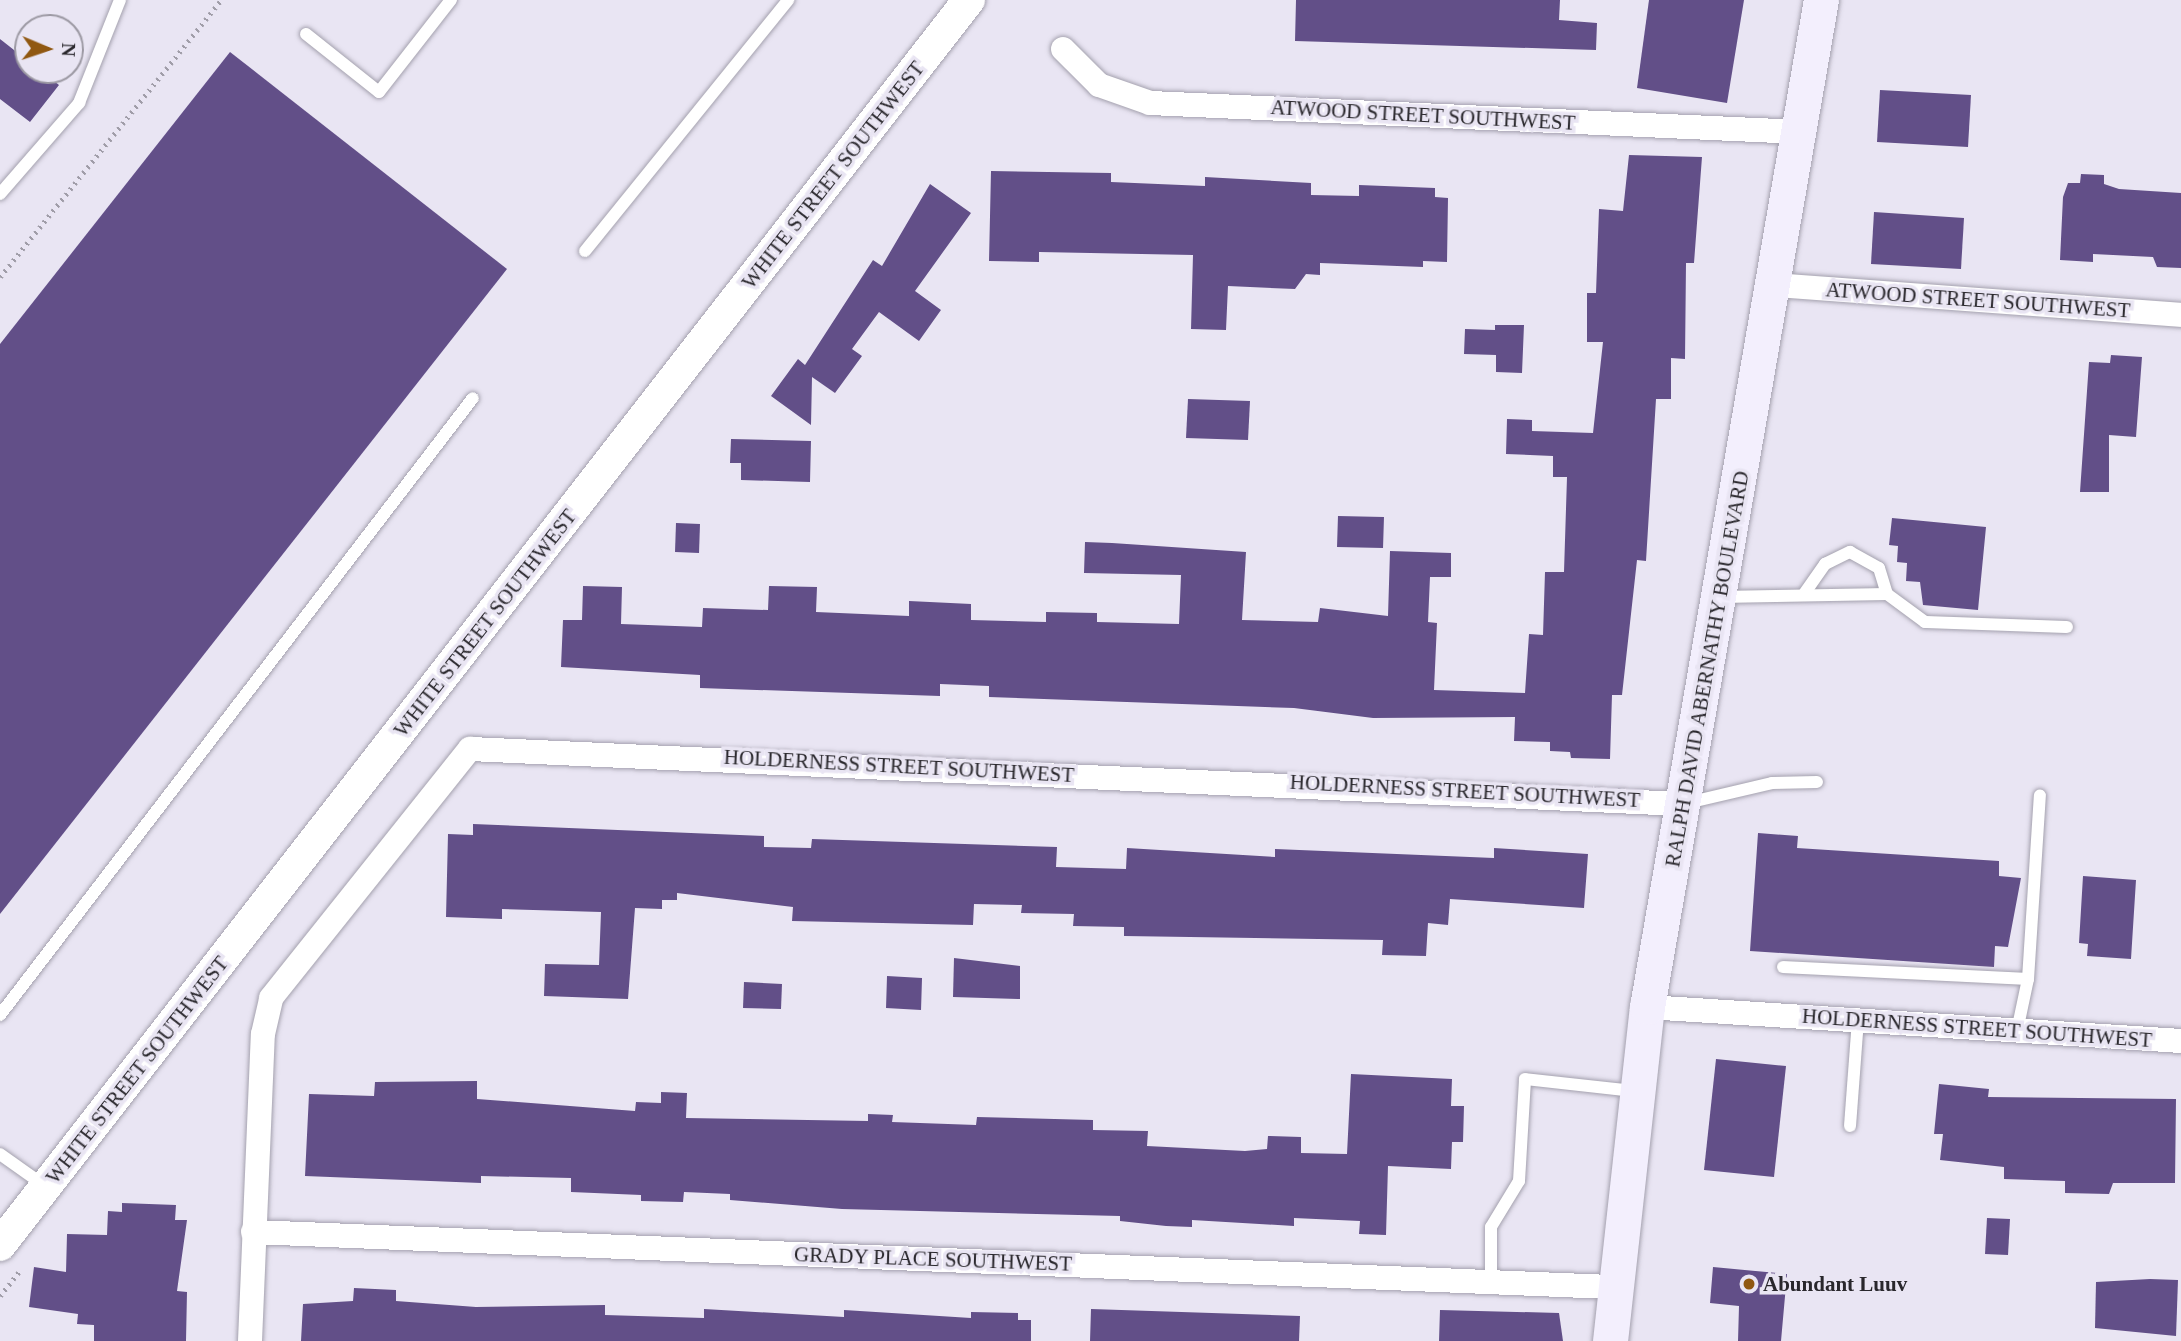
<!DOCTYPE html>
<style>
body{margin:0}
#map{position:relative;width:2181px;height:1341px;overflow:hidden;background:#e9e5f3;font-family:"Times New Roman",serif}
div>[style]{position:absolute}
.building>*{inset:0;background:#624f88}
.path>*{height:4.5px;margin-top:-2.25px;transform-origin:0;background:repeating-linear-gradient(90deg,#a09da8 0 2px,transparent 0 7px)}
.roads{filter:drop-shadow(0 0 2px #a4a1ae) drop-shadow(0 0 2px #a4a1ae)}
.service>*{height:12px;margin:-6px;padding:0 6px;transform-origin:6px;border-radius:6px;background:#fff}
.minor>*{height:24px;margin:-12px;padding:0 12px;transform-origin:12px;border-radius:12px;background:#fff}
.tertiary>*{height:32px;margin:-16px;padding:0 16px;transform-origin:16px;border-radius:16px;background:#fff}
.secondary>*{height:35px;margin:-17.5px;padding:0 17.5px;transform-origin:17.5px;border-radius:17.5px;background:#f3effd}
.dots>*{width:19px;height:19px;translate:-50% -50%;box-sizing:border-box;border:4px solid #e9e5f3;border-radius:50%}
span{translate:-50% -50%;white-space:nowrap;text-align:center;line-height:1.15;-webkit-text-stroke:7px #e9e5f3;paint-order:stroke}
.street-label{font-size:21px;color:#29272c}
.poi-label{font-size:21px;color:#29272c;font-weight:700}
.left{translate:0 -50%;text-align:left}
.north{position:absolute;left:14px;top:14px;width:70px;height:70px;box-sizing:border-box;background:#e9e5f3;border:2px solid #9c99a3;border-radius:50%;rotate:92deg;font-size:19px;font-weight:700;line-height:28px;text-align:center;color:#29272c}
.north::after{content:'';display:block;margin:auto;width:24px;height:32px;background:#905811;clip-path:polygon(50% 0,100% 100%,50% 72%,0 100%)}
</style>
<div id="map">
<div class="building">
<i style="clip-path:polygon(1296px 0,1560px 0,1559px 20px,1597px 23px,1596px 50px,1295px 41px)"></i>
<i style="clip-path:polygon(1649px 0,1744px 0,1727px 103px,1637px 88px)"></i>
<i style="clip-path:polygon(0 39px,28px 61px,28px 70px,40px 70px,59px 85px,30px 122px,0 99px)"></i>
<i style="clip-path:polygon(230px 52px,507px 269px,0 914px,0 344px)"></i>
<i style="clip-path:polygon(1880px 90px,1971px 95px,1968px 147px,1877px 142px)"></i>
<i style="clip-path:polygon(1629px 155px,1702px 157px,1694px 263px,1686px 263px,1685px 359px,1671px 358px,1671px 399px,1656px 399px,1646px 561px,1637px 560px,1622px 695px,1612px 695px,1610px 759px,1571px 758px,1570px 752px,1550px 751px,1550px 742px,1514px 741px,1515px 717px,1373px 718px,1294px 708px,989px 697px,989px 686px,940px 684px,940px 696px,700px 688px,700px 675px,561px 667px,563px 620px,582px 620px,583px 586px,622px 587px,621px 624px,702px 627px,703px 608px,768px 610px,769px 586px,817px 587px,816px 612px,909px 616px,909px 601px,971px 604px,971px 620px,1046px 622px,1046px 612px,1097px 613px,1097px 622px,1179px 624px,1181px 575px,1084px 573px,1085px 542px,1112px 543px,1246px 552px,1242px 620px,1318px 622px,1320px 608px,1388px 616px,1390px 551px,1451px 553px,1451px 577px,1430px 577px,1428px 622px,1437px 623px,1434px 690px,1525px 693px,1529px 634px,1543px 635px,1545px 572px,1564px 572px,1567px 477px,1553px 477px,1553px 456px,1506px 454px,1507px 419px,1532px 420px,1532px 431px,1593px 433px,1603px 342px,1587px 342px,1587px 293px,1596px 293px,1599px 209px,1623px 211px)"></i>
<i style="clip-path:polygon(991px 171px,1111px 173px,1111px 182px,1205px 186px,1205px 177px,1311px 183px,1311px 195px,1359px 196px,1359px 185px,1435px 188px,1435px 197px,1448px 198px,1447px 262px,1423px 261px,1423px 267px,1320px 263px,1320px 275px,1306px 274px,1295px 289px,1228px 286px,1226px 330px,1191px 329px,1193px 255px,1039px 252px,1039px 262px,989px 261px)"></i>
<i style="clip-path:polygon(2081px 174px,2104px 175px,2104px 184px,2119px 189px,2181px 193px,2181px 268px,2157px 267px,2153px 257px,2093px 254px,2093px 262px,2060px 260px,2063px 197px,2068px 183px,2080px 183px)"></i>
<i style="clip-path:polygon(930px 184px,971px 213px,915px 291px,941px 310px,919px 341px,879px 312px,852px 349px,862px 356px,835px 393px,812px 377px,811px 425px,771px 396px,798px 359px,805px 365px,873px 260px,882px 266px)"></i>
<i style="clip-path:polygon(1874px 212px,1964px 218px,1961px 269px,1871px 264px)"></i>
<i style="clip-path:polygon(1495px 325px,1524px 325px,1522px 373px,1496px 372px,1496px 355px,1464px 354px,1465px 329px,1495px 330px)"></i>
<i style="clip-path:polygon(2111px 355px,2142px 357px,2136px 437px,2109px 435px,2109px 492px,2080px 492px,2089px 362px,2110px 363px)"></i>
<i style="clip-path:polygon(1188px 399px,1250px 401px,1248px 440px,1186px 438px)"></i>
<i style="clip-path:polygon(731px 439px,811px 441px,810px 482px,741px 480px,741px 463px,730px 463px)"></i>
<i style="clip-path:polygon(1338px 516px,1384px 517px,1383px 548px,1337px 547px)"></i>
<i style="clip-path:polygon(1892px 518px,1986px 527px,1978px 610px,1923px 605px,1920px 582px,1906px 581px,1907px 563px,1897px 562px,1898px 546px,1889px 545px)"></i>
<i style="clip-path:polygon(676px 523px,700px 524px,699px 553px,675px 552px)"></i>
<i style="clip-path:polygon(473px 824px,764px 836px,764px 847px,811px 848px,812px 839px,1057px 847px,1056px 867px,1126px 869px,1127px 848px,1275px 857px,1275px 849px,1494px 858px,1494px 848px,1588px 854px,1584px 908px,1450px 899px,1448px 925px,1428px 923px,1426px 956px,1382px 955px,1383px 940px,1124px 936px,1124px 927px,1073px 926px,1074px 914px,1021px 913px,1022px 905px,974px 904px,973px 925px,792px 921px,793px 907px,677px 893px,677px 900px,662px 900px,662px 909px,635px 908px,628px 999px,544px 996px,545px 964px,599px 965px,601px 912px,502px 909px,502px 919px,446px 917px,448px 834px,473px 835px)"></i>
<i style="clip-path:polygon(1758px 833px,1798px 836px,1797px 848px,1999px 861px,1999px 876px,2021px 878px,2008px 947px,1995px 946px,1994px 967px,1750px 951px)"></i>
<i style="clip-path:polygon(2083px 876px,2136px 880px,2131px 959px,2087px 956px,2088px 944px,2079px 943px)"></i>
<i style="clip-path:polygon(954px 958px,1020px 966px,1020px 999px,953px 997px)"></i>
<i style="clip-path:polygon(887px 976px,922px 978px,921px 1010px,886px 1008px)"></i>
<i style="clip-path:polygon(744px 982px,782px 984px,781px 1009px,743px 1008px)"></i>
<i style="clip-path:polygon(1716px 1059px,1786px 1066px,1774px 1177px,1704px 1170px)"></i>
<i style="clip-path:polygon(1351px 1074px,1452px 1079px,1451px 1106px,1464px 1106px,1463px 1142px,1452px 1142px,1451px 1169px,1388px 1166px,1386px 1235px,1359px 1234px,1360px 1221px,1294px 1218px,1294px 1226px,1192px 1220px,1192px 1227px,1166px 1226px,1120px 1221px,1120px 1216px,842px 1209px,730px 1200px,730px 1194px,684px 1192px,683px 1202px,641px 1201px,641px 1195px,571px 1192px,571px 1178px,481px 1176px,481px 1183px,305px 1176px,309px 1094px,374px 1096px,375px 1082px,477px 1081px,477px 1099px,635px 1111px,636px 1102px,661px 1103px,661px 1092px,687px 1093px,686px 1118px,868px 1121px,868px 1114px,893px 1115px,892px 1122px,976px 1125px,977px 1117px,1093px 1120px,1093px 1130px,1148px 1131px,1147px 1146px,1245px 1151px,1267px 1149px,1268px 1136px,1301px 1137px,1301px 1153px,1347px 1154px)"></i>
<i style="clip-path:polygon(1939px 1084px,1989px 1089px,1988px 1097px,2176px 1099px,2175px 1183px,2113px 1183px,2109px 1194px,2065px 1193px,2065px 1181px,2004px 1179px,2004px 1167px,1940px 1160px,1943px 1134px,1934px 1134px)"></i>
<i style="clip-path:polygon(122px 1203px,176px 1205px,175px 1220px,187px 1220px,177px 1291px,187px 1292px,186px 1341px,94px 1341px,94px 1325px,77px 1324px,78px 1314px,29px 1307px,34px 1267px,66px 1272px,67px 1234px,107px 1235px,108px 1211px,122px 1212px)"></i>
<i style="clip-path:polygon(1987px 1218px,2010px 1219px,2008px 1255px,1985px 1254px)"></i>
<i style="clip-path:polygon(1713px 1267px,1787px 1274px,1781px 1341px,1738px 1341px,1739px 1306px,1710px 1303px)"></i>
<i style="clip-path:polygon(2150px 1279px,2178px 1280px,2176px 1336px,2095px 1328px,2096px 1282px)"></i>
<i style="clip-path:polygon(354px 1288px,396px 1290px,396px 1301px,476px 1307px,605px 1305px,605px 1315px,704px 1318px,704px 1309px,844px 1317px,844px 1310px,971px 1318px,971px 1312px,1018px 1313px,1018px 1320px,1031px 1320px,1031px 1341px,301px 1341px,303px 1304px,353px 1301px)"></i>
<i style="clip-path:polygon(1091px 1309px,1300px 1316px,1299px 1341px,1090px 1341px)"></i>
<i style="clip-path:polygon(1440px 1310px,1559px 1313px,1563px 1341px,1439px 1341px)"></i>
</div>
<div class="path">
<i style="left:0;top:277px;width:354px;rotate:-51.4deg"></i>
<i style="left:0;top:1296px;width:33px;rotate:-52deg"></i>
</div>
<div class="roads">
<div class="service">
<i style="left:306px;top:34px;width:93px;rotate:38.5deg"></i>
<i style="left:379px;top:92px;width:117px;rotate:-52deg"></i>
<i style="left:0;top:194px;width:121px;rotate:-49deg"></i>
<i style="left:79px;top:103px;width:111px;rotate:-68.3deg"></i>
<i style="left:585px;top:251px;width:323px;rotate:-51deg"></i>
<i style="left:1804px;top:594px;width:37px;rotate:-55deg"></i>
<i style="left:1825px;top:564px;width:28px;rotate:-26deg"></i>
<i style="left:1850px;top:552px;width:33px;rotate:29deg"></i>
<i style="left:1879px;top:568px;width:27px;rotate:73deg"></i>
<i style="left:1720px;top:597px;width:167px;rotate:-1deg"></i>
<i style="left:1887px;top:594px;width:47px;rotate:36.4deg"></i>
<i style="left:1925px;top:622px;width:142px;rotate:2deg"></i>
<i style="left:1687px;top:803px;width:87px;rotate:-13.2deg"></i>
<i style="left:1772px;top:783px;width:45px;rotate:-1.3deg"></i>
<i style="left:1783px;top:967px;width:245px;rotate:2.8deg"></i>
<i style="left:0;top:1015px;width:777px;rotate:-52.53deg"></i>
<i style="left:2017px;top:1031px;width:53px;rotate:-78.1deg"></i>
<i style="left:2028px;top:979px;width:184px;rotate:-86.3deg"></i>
<i style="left:1850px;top:1126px;width:106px;rotate:-85.7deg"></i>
<i style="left:0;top:1154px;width:55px;rotate:35.4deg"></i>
<i style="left:1491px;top:1282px;width:55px;rotate:-90deg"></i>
<i style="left:1491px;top:1227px;width:54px;rotate:-58.7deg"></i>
<i style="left:1519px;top:1181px;width:102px;rotate:-86.6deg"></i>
<i style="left:1525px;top:1079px;width:110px;rotate:6.3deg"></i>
</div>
<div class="minor">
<i style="left:1063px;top:49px;width:51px;rotate:45deg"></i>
<i style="left:1099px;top:85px;width:54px;rotate:19.4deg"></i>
<i style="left:1150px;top:103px;width:653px;rotate:2.55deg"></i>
<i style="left:1775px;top:285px;width:407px;rotate:4.2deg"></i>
<i style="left:1647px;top:1007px;width:535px;rotate:3.64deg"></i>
<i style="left:253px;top:1232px;width:1361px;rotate:2.32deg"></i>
<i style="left:250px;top:1341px;width:307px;rotate:-87.6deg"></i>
<i style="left:263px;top:1034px;width:37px;rotate:-77deg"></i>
<i style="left:271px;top:998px;width:319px;rotate:-51.4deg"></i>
<i style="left:470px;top:749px;width:1213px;rotate:2.6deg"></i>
</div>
<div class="tertiary">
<i style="left:0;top:1245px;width:1578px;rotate:-52.11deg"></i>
</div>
<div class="secondary">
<i style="left:1610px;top:1341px;width:336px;rotate:-83.7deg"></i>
<i style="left:1647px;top:1007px;width:1022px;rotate:-80.2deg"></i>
</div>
</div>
<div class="dots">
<i style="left:1749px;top:1284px;background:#905811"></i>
</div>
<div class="street-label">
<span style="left:1423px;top:115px;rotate:3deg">ATWOOD STREET SOUTHWEST</span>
<span style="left:833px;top:175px;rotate:-52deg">WHITE STREET SOUTHWEST</span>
<span style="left:1978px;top:300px;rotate:4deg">ATWOOD STREET SOUTHWEST</span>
<span style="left:485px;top:623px;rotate:-52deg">WHITE STREET SOUTHWEST</span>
<span style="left:1707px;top:669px;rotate:-80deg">RALPH DAVID ABERNATHY BOULEVARD</span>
<span style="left:899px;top:766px;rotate:3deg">HOLDERNESS STREET SOUTHWEST</span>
<span style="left:1465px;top:791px;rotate:3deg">HOLDERNESS STREET SOUTHWEST</span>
<span style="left:1977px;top:1028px;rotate:4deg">HOLDERNESS STREET SOUTHWEST</span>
<span style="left:137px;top:1070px;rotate:-52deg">WHITE STREET SOUTHWEST</span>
<span style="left:933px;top:1259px;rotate:2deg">GRADY PLACE SOUTHWEST</span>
</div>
<div class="poi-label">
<span class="left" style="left:1763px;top:1284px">Abundant Luuv</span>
</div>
<div class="north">N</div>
</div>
